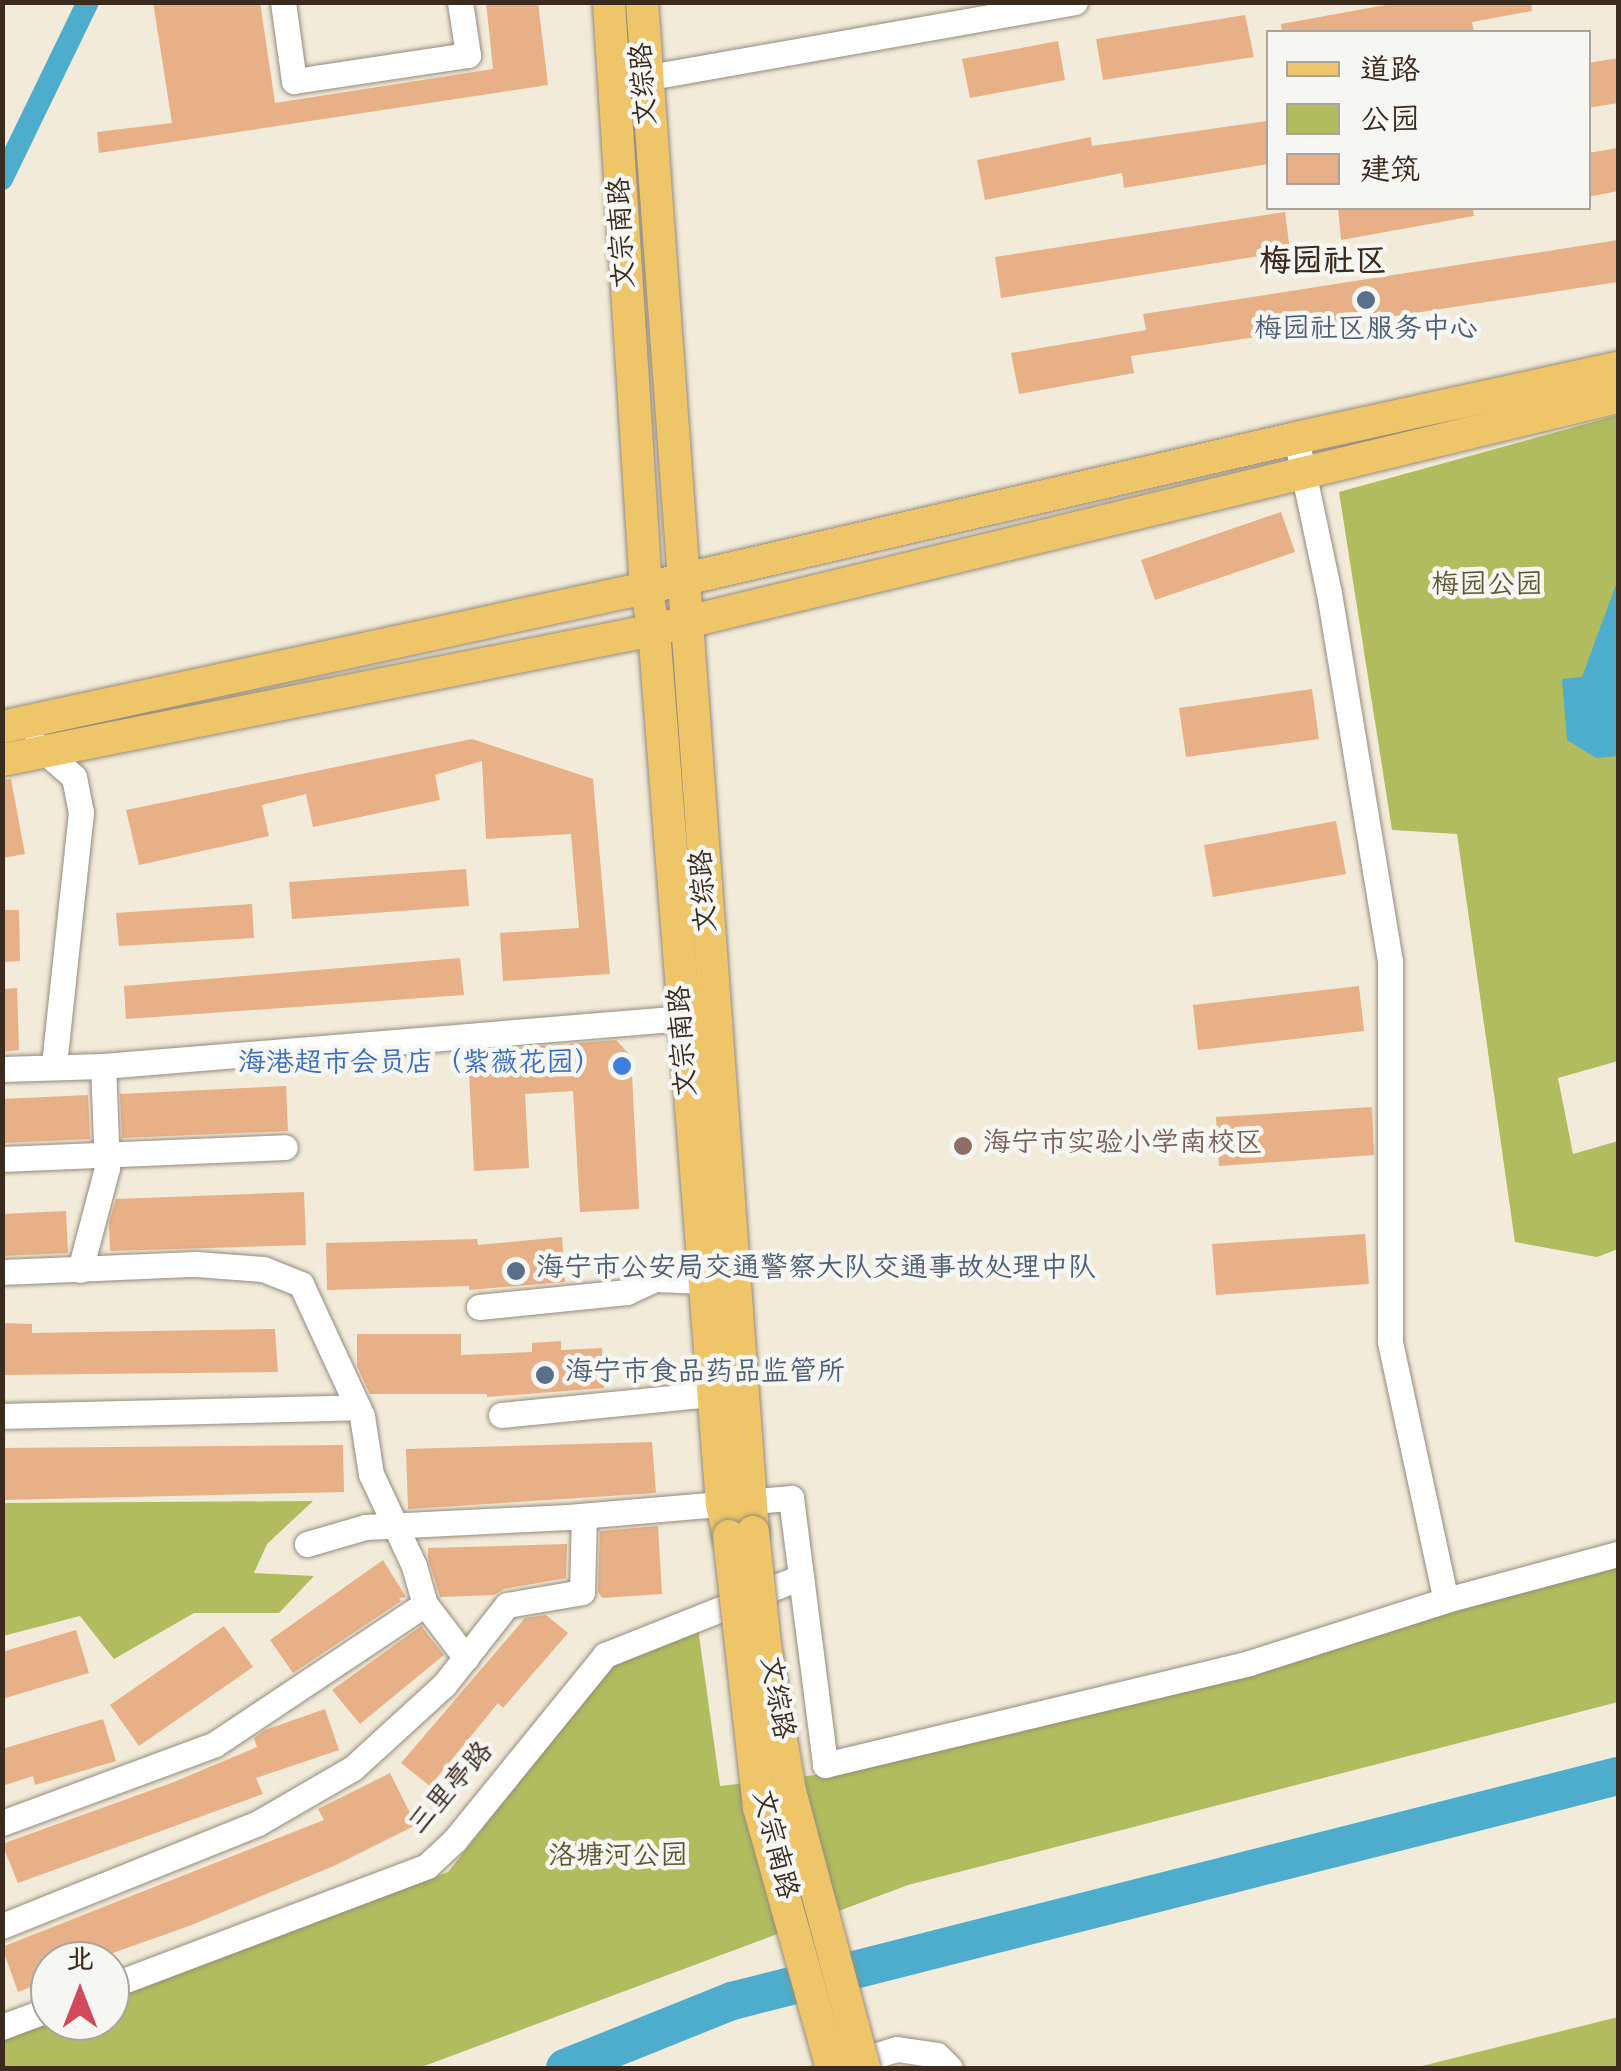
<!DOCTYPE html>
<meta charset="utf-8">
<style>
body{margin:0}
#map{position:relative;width:1621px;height:2071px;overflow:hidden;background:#f2ebd9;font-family:"Gochi Hand","LXGW WenKai TC",sans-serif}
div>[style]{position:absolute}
.green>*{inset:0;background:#b0bc5e}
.water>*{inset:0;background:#4eaccd}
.canal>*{height:22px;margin:-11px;padding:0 11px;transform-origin:11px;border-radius:11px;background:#4eaccd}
.river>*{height:38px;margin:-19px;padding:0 19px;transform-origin:19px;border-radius:19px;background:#4eaccd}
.building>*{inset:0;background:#e7b086}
.roads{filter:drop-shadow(0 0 2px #968a7c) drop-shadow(0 0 2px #968a7c)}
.minor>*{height:25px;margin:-12.5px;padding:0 12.5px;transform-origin:12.5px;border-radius:12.5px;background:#fff}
.major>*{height:32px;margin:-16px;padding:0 16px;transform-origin:16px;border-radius:16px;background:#eec569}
.bridges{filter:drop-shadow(0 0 2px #968a7c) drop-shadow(0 0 2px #968a7c)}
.major-bridge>*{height:32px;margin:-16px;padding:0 16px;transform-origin:16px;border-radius:16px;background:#eec569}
.dots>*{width:28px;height:28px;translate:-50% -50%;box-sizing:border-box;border:5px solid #f6f6f2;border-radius:50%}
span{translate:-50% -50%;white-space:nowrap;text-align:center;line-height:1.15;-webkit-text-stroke:9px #f6f6f2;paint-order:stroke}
.street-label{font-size:28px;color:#3b2a1e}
.service-label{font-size:28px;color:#4e5e75}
.left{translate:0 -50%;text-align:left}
.park-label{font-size:28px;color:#5e5631}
.shop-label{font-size:28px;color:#366cbe}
.right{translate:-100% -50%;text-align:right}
.education-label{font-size:28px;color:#785e54}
.quarter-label{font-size:32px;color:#3b2a1e;font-weight:700}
.frame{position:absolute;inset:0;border:5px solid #3b2a1e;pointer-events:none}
.legend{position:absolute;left:1266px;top:30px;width:325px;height:180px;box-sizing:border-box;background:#f6f6f2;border:2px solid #aba49d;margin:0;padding:12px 18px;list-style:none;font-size:30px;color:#3b2a1e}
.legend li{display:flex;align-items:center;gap:20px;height:50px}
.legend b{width:50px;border:2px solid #aba49d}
.north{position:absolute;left:30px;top:1941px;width:100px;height:100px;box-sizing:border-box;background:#f6f6f2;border:2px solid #aba49d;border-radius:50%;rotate:0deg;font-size:28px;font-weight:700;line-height:40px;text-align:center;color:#3b2a1e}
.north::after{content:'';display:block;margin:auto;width:35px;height:45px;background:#d1495b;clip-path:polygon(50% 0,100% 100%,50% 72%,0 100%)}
</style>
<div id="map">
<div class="green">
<i style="clip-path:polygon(1618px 415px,1618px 1061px,1558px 1078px,1573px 1154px,1618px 1141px,1618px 1249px,1597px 1257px,1515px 1242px,1457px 834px,1392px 830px,1339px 492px)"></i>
<i style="clip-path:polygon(313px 1501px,267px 1544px,254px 1573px,314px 1576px,279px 1613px,194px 1613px,114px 1659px,80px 1616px,3px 1636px,3px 1503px)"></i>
<i style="clip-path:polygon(1618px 1567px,1618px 1702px,908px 1885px,419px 2068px,3px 2068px,3px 2040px,53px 2021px,110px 2021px,110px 1999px,448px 1872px,612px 1666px,698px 1628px,720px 1786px,832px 1773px)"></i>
<i style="clip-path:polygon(1618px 2017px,1618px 2068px,1414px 2068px)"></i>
</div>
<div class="water">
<i style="clip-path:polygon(1618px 579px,1618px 756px,1596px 758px,1567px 740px,1562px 679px,1582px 677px)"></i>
</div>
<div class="canal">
<i style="left:2px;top:179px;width:197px;rotate:-64.1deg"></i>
</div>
<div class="river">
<i style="left:565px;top:2068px;width:180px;rotate:-21.9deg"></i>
<i style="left:732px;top:2001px;width:914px;rotate:-14.25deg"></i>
</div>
<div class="building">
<i style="clip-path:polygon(153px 2px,260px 2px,275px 103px,493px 69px,486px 2px,538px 2px,548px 85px,99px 153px,97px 132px,172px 123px)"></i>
<i style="clip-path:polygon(1402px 2px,1531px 2px,1532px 11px,1472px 22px,1474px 32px,1282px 32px,1281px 24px)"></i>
<i style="clip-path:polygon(1245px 15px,1254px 57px,1103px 80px,1096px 39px)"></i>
<i style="clip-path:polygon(1058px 41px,1065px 80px,970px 98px,962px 59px)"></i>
<i style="clip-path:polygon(1618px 58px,1618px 103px,1588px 108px,1588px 63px)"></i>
<i style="clip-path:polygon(1266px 121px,1268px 164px,1124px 188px,1122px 173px,985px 200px,977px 160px,1091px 137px,1092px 146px)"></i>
<i style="clip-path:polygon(1618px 148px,1618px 191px,1588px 197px,1588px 153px)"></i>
<i style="clip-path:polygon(1338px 208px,1473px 208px,1474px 216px,1341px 240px)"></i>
<i style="clip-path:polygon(1285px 212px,1290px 251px,1001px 298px,995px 257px)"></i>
<i style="clip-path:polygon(1618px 240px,1618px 282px,1131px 356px,1134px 373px,1019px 394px,1011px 353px,1146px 330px,1143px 314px)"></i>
<i style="clip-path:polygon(1281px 512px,1295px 552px,1155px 600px,1141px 560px)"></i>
<i style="clip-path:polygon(1312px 689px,1319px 739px,1186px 757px,1179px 708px)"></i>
<i style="clip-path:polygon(472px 739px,593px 779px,610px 974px,503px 981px,500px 933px,579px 928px,571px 834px,486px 839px,482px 761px,435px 775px,440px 800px,313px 827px,306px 794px,262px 805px,269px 836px,139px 865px,126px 810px)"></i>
<i style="clip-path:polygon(11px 779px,25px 854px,2px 858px,2px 780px)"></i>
<i style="clip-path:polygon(1336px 821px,1346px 874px,1213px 897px,1204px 845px)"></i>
<i style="clip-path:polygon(466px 869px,469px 906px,292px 919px,289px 882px)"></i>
<i style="clip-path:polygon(252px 904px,254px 938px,119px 946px,116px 913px)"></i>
<i style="clip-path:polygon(2px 910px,19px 910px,20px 961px,2px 962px)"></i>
<i style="clip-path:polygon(460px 958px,464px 995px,126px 1019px,124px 986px)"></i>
<i style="clip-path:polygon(1359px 986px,1364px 1031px,1198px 1050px,1193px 1005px)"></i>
<i style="clip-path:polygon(17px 988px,19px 1050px,2px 1052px,2px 989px)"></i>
<i style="clip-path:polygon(616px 1040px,631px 1056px,639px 1209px,580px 1212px,573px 1091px,525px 1094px,529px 1168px,474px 1171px,468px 1052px)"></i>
<i style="clip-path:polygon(286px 1086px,288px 1131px,122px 1138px,120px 1094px)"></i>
<i style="clip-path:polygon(88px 1095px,90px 1139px,2px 1143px,2px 1099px)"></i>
<i style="clip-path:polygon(1372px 1107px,1374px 1155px,1219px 1166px,1216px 1117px)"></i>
<i style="clip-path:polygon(304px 1192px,306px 1245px,110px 1251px,109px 1222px,116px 1199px)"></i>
<i style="clip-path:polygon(66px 1211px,68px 1253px,2px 1256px,2px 1214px)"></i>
<i style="clip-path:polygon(1365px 1234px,1369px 1284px,1216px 1295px,1212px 1244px)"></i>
<i style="clip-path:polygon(562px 1237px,565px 1282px,469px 1290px,469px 1286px,327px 1290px,326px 1243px,477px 1239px,478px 1245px)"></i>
<i style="clip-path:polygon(2px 1323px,32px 1324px,32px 1333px,275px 1329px,278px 1372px,2px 1375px)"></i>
<i style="clip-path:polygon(357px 1334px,461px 1334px,461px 1355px,532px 1352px,532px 1343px,561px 1341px,561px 1350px,602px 1348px,604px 1388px,487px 1397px,487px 1394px,370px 1394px,357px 1366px)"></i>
<i style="clip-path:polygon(652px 1442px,656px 1493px,408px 1509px,406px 1449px)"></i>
<i style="clip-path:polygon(343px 1445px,344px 1492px,2px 1500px,2px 1448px)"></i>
<i style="clip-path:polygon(658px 1526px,662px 1594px,602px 1598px,598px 1592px,600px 1531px)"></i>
<i style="clip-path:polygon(567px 1544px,566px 1578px,504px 1589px,494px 1595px,440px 1597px,428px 1558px,428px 1548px)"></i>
<i style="clip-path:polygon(383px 1560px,406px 1597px,399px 1598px,401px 1601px,293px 1673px,270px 1640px)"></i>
<i style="clip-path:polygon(546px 1615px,568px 1633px,503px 1708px,498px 1703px,430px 1786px,401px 1763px,525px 1618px)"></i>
<i style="clip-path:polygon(224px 1626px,253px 1667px,139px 1746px,110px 1705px)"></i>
<i style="clip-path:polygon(421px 1626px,444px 1655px,360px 1724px,332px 1690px)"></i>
<i style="clip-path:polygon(76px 1630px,89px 1673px,2px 1699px,2px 1652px)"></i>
<i style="clip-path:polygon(325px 1709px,339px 1750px,256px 1778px,263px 1794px,18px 1883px,2px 1844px,174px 1782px,257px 1747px,254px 1738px,265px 1730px)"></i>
<i style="clip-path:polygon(103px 1719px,116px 1761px,35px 1785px,33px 1776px,2px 1786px,2px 1749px)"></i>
<i style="clip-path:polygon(390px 1773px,416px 1825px,336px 1865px,189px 1926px,90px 1961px,50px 1961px,50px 1980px,18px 1992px,2px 1947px,324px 1820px,318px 1809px)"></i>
</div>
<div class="roads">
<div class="minor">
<i style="left:283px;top:2px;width:80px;rotate:82.1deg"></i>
<i style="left:294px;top:81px;width:176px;rotate:-8.5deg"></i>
<i style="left:468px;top:55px;width:54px;rotate:-98.6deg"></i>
<i style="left:616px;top:83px;width:466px;rotate:-10deg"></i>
<i style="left:1296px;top:438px;width:158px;rotate:78deg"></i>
<i style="left:1329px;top:593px;width:373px;rotate:80.6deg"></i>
<i style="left:1390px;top:961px;width:381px;rotate:90deg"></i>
<i style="left:1390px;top:1342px;width:264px;rotate:77.8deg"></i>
<i style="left:36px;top:744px;width:50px;rotate:41deg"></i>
<i style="left:74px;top:777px;width:36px;rotate:79deg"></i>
<i style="left:81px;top:812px;width:255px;rotate:96.1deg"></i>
<i style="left:2px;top:1069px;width:101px;rotate:-1.7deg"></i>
<i style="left:103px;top:1066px;width:583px;rotate:-4.72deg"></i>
<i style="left:2px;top:1159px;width:283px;rotate:-2.4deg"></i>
<i style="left:80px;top:1270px;width:106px;rotate:-75.2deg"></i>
<i style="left:107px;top:1168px;width:102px;rotate:-92.2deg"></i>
<i style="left:2px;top:1272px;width:194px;rotate:-2.4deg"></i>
<i style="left:196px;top:1264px;width:67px;rotate:4.3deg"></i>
<i style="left:263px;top:1269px;width:41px;rotate:21.5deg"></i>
<i style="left:301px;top:1284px;width:145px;rotate:65.2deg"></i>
<i style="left:362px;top:1416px;width:59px;rotate:81.2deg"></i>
<i style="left:371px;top:1474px;width:102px;rotate:64.9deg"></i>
<i style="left:414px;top:1566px;width:40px;rotate:74deg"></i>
<i style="left:425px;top:1604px;width:68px;rotate:52.8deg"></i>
<i style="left:479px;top:1307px;width:149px;rotate:-5.8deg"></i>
<i style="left:627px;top:1292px;width:31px;rotate:-25deg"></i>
<i style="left:655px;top:1279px;width:50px;rotate:2.3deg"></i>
<i style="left:501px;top:1415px;width:213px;rotate:-5.7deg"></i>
<i style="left:2px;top:1416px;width:356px;rotate:-1.4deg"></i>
<i style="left:307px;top:1544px;width:60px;rotate:-16.3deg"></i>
<i style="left:365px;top:1527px;width:203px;rotate:-2.8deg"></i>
<i style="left:568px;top:1517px;width:224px;rotate:-4.9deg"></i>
<i style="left:791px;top:1498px;width:269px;rotate:82.7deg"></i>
<i style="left:825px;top:1765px;width:436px;rotate:-13.5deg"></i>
<i style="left:1249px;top:1663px;width:207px;rotate:-17.7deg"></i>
<i style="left:1446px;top:1600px;width:178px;rotate:-15deg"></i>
<i style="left:2px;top:1823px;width:227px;rotate:-20.3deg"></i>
<i style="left:215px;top:1744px;width:252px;rotate:-33.7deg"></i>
<i style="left:2px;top:1926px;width:276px;rotate:-21.9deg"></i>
<i style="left:258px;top:1823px;width:110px;rotate:-30.1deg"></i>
<i style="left:353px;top:1768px;width:123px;rotate:-42.4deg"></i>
<i style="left:444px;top:1685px;width:102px;rotate:-51.8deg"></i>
<i style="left:507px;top:1605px;width:76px;rotate:-9.8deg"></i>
<i style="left:582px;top:1592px;width:76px;rotate:-88.5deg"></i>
<i style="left:110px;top:1986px;width:339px;rotate:-20.7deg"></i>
<i style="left:427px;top:1866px;width:37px;rotate:-43deg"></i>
<i style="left:454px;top:1841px;width:240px;rotate:-50.9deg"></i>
<i style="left:605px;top:1655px;width:211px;rotate:-21.7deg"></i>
<i style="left:2px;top:2027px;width:51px;rotate:-20.6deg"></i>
<i style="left:847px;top:2064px;width:52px;rotate:-16.7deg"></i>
<i style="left:897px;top:2049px;width:40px;rotate:8.5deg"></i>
<i style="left:937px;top:2055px;width:18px;rotate:45deg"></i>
</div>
<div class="major">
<i style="left:609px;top:2px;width:587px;rotate:86.39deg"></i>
<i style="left:646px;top:588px;width:43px;rotate:79.2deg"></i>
<i style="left:654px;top:630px;width:877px;rotate:85.55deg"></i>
<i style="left:722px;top:1504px;width:33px;rotate:78deg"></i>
<i style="left:642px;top:2px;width:1534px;rotate:85.85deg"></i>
<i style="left:2px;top:727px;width:659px;rotate:-12.18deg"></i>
<i style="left:646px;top:588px;width:667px;rotate:-12.99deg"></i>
<i style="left:1296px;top:438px;width:330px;rotate:-12.3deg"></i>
<i style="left:2px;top:760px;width:665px;rotate:-11.28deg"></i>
<i style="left:654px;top:630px;width:992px;rotate:-13.59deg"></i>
</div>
</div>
<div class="bridges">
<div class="major-bridge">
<i style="left:753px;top:1532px;width:114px;rotate:83.9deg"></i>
<i style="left:765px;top:1645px;width:148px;rotate:80.3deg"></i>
<i style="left:790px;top:1791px;width:287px;rotate:75deg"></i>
<i style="left:729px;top:1536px;width:273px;rotate:83.7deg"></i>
<i style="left:759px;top:1807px;width:271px;rotate:74.4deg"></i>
</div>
</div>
<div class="dots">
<i style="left:1366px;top:300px;background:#5c6f8a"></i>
<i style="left:622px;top:1066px;background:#3f7fe0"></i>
<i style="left:963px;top:1146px;background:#8d6e63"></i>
<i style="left:516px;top:1271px;background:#5c6f8a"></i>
<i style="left:545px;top:1375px;background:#5c6f8a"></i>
</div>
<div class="street-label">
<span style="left:647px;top:84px;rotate:-94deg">文综路</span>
<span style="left:625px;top:233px;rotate:-93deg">文宗南路</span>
<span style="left:707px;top:891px;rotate:-94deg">文综路</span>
<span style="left:686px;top:1041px;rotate:-94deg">文宗南路</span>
<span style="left:774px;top:1698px;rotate:80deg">文综路</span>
<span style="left:453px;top:1790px;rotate:-49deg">三里亭路</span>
<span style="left:772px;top:1845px;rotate:76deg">文宗南路</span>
</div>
<div class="service-label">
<span style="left:1366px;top:332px">梅园社区服务中心</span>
<span class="left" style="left:536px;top:1271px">海宁市公安局交通警察大队交通事故处理中队</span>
<span class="left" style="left:565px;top:1375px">海宁市食品药品监管所</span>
</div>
<div class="park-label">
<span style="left:1487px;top:588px">梅园公园</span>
<span style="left:618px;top:1859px">洛塘河公园</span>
</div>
<div class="shop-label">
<span class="right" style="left:602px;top:1066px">海港超市会员店（紫薇花园）</span>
</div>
<div class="education-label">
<span class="left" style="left:983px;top:1146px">海宁市实验小学南校区</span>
</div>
<div class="quarter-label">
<span style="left:1323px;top:265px">梅园社区</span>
</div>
<div class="frame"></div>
<ul class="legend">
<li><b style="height:12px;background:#eec569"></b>道路</li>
<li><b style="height:28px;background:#b0bc5e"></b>公园</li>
<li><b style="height:28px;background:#e7b086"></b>建筑</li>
</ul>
<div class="north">北</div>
</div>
